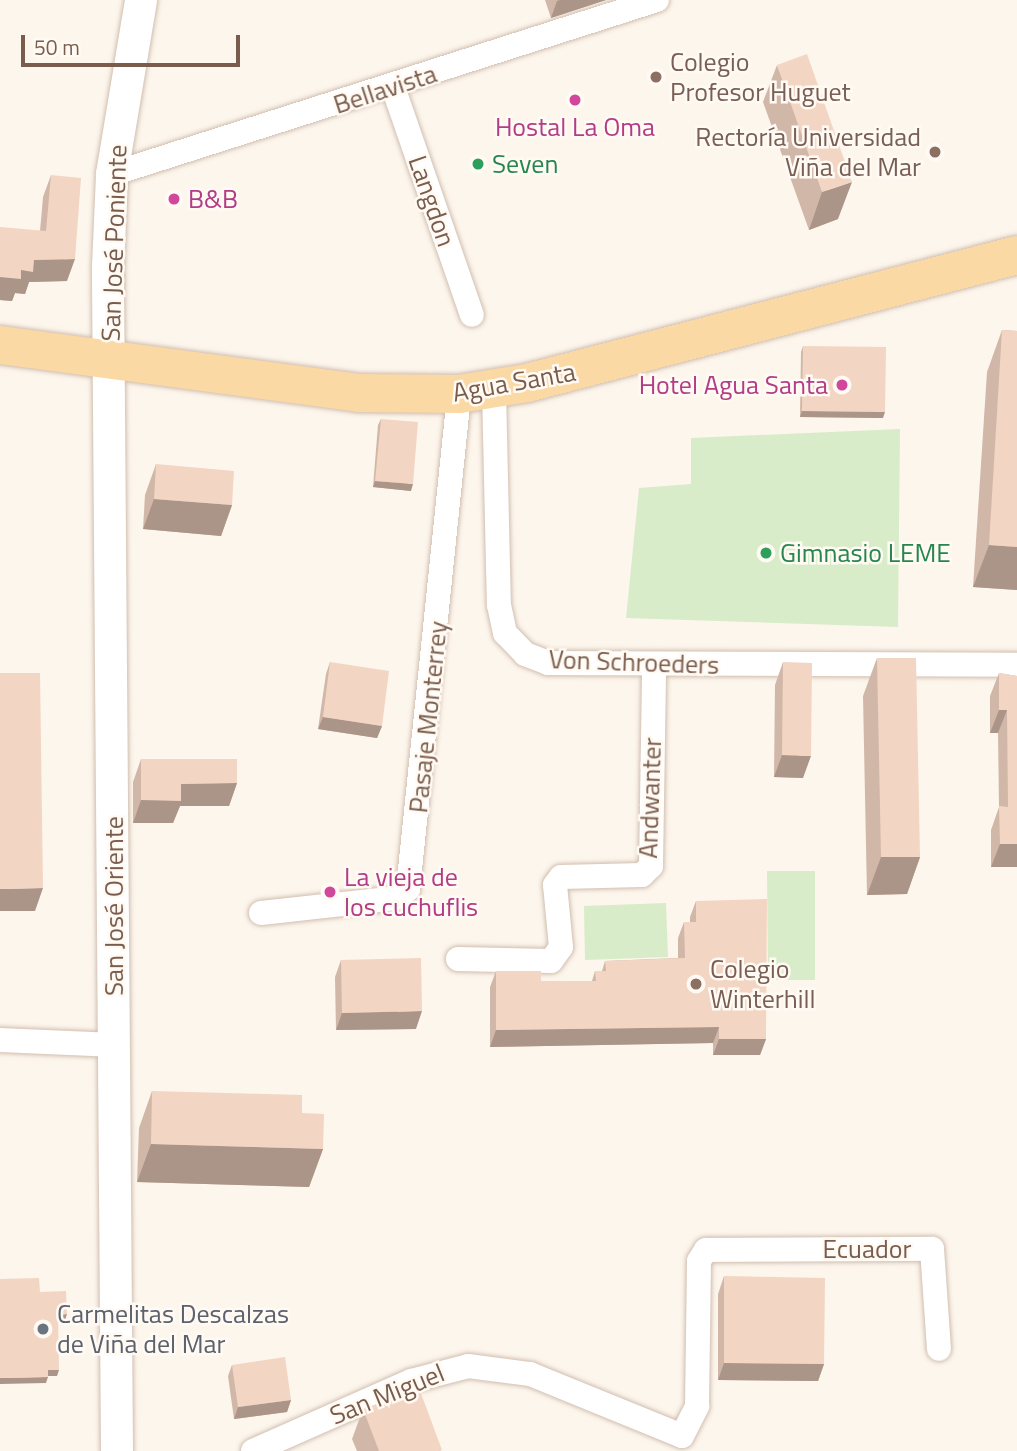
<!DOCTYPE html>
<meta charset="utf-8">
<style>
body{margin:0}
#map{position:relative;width:1017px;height:1451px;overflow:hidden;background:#fdf6ec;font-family:"Titillium Web",sans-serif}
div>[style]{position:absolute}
.green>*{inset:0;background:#d8ecc9}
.roads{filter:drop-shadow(0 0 2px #d1beb0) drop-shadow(0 0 2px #d1beb0)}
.minor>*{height:24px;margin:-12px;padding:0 12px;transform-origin:12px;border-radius:12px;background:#fff}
.tertiary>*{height:32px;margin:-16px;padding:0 16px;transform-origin:16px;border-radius:16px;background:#fff}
.primary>*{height:38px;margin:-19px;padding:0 19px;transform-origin:19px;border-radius:19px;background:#fbd9a5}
.wall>*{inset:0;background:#d1b7a8}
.shaded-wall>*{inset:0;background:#aa9588}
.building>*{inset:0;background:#f3d5c3}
.dots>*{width:19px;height:19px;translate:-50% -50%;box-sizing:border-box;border:4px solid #fffaf3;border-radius:50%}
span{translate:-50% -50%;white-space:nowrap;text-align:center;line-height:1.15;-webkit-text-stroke:5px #fffaf3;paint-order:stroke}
.education-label{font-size:26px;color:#785e54}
.left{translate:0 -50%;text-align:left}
.right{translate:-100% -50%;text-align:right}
.street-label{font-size:26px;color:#7a5c4d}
.hotel-label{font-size:26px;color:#b23c85}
.leisure-label{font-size:26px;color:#27864d}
.worship-label{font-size:26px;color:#5b616d}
.scale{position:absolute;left:21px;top:35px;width:219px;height:32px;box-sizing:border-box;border:4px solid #7a5c4d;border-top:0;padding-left:9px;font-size:21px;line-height:24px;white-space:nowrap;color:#7a5c4d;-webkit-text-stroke:5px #fffaf3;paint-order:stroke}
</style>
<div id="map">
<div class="green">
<i style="clip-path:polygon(900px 429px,898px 627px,626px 618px,639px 488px,691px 484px,691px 438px)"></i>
<i style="clip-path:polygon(767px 871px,815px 871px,815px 980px,768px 980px)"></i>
<i style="clip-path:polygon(666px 903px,668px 957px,585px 960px,584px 906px)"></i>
</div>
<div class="roads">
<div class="minor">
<i style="left:393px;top:87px;width:241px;rotate:70.9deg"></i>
<i style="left:112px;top:174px;width:572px;rotate:-17.71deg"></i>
<i style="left:494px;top:390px;width:215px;rotate:88.7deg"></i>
<i style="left:499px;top:605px;width:29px;rotate:78deg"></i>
<i style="left:505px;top:633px;width:29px;rotate:46deg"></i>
<i style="left:525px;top:654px;width:25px;rotate:21deg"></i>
<i style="left:548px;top:663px;width:469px;rotate:0.2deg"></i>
<i style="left:261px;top:913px;width:136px;rotate:-6.3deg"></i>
<i style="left:396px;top:898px;width:15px;rotate:-37deg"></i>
<i style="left:408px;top:889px;width:498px;rotate:-84.1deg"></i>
<i style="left:458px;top:959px;width:93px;rotate:1.2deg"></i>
<i style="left:551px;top:961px;width:17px;rotate:-54deg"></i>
<i style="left:561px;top:947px;width:62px;rotate:-95.5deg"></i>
<i style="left:555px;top:885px;width:10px;rotate:-53deg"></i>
<i style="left:561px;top:877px;width:81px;rotate:-1.4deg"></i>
<i style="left:642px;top:875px;width:13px;rotate:-45deg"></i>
<i style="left:651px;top:866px;width:201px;rotate:-89.1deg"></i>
<i style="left:0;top:1040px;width:115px;rotate:2.5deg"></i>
<i style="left:682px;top:1436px;width:34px;rotate:-63deg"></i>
<i style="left:697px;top:1406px;width:145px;rotate:-89.2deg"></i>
<i style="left:699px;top:1261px;width:13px;rotate:-58deg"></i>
<i style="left:706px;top:1250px;width:226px;rotate:-0.3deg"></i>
<i style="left:932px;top:1249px;width:100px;rotate:86deg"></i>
<i style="left:253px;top:1451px;width:173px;rotate:-23.9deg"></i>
<i style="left:411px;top:1381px;width:59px;rotate:-14.7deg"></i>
<i style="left:468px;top:1366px;width:63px;rotate:7.4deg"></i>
<i style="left:530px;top:1374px;width:164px;rotate:22.2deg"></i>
</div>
<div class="tertiary">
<i style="left:117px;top:1451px;width:1184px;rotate:-90.44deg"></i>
<i style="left:108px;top:267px;width:93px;rotate:-87.5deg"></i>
<i style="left:112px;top:174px;width:176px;rotate:-80.5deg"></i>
</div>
<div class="primary">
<i style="left:0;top:345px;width:361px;rotate:7.6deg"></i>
<i style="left:358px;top:393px;width:101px;rotate:0.6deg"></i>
<i style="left:459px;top:394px;width:69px;rotate:-9.2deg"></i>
<i style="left:527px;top:383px;width:506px;rotate:-14.64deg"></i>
</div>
</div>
<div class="wall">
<i style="clip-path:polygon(545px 0,606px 0,551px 18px)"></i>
<i style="clip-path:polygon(777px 65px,838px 219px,809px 230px,763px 102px)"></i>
<i style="clip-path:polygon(51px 175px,67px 281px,29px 282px,25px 294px,15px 293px,12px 301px,0 300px,40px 231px,43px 197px)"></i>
<i style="clip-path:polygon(1002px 330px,1017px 331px,1017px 590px,973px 587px,987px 372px)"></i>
<i style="clip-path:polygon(803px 346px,883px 418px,800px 417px,801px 352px)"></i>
<i style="clip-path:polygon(381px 419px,411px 491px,373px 487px,378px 425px)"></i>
<i style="clip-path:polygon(156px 464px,232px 505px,221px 536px,143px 529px,145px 495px)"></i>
<i style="clip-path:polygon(877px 658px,920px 857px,907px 894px,867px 895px,863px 696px)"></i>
<i style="clip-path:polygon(330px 662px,382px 726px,377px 738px,318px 729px,326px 674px)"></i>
<i style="clip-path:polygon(783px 662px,803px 778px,774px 777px,775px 685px)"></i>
<i style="clip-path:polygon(999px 673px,1017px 676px,1017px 867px,991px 867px,991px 830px,999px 807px,998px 733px,990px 733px,990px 696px)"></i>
<i style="clip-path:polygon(141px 759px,237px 783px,229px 806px,180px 806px,173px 823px,133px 823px,133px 782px)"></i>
<i style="clip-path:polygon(696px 901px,766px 1039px,760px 1055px,713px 1055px,713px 1043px,490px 1047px,490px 987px,496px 971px,541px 981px,592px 981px,595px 971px,602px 971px,605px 961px,678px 958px,678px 938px,684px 922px,690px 922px,690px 917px)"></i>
<i style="clip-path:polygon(341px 960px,416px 1029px,336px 1030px,335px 977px)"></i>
<i style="clip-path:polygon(152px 1091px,302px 1113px,323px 1149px,309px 1187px,137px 1182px,139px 1128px)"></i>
<i style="clip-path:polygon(724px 1276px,824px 1364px,818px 1381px,718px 1380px,718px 1294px)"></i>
<i style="clip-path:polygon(232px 1365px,291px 1400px,287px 1412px,234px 1419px,228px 1376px)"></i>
<i style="clip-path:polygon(363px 1409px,441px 1451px,357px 1451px,352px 1439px)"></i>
</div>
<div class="shaded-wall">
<i style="clip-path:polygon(560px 0,606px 0,551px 18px,557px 1px)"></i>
<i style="clip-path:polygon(852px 182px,838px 219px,809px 230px,822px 192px)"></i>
<i style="clip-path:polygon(75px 259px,67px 281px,29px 282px,25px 294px,15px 293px,12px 301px,0 300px,0 277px,21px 270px,34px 260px)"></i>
<i style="clip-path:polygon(802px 411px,885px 412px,883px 418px,800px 417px)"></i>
<i style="clip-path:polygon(375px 481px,413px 484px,411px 491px,373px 487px)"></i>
<i style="clip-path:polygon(154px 499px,232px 505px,221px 536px,143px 529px)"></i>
<i style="clip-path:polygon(989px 545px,1017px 547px,1017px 590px,973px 587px)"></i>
<i style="clip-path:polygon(999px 710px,1007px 710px,998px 733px,990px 733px)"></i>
<i style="clip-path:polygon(323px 717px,382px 726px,377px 738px,318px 729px)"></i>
<i style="clip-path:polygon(782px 755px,811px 756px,803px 778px,774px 777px)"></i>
<i style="clip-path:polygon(237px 783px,229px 806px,180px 806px,173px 823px,133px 823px,141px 800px,181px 784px)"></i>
<i style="clip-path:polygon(1000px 844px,1017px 844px,1017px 867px,991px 867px)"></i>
<i style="clip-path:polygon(881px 857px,920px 857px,907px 894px,867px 895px)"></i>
<i style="clip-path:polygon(43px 888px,35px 911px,0 911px,0 889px)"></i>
<i style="clip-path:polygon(422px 1011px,416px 1029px,336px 1030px,342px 1013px)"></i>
<i style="clip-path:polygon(719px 1027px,713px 1043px,490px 1047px,496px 1030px)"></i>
<i style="clip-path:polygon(719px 1039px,766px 1039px,760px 1055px,713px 1055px)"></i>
<i style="clip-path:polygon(151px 1144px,323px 1149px,309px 1187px,137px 1182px)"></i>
<i style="clip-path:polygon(67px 1314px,65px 1320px,55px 1321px,58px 1315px)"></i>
<i style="clip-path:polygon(724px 1363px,824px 1364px,818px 1381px,718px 1380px)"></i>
<i style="clip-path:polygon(48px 1370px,59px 1370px,57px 1376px,46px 1376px)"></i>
<i style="clip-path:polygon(48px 1377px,46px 1383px,0 1384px,0 1378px)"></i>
<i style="clip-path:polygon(291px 1400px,287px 1412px,234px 1419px,238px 1407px)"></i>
</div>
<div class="building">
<i style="clip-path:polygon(807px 54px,852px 182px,822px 192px,777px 65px)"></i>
<i style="clip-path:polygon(51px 175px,81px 178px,75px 259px,34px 260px,33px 272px,21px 270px,21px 279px,0 277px,0 227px,46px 231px)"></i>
<i style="clip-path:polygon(1002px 330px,1017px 331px,1017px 547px,989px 545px)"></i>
<i style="clip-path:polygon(803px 346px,886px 347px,885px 412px,802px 411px)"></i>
<i style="clip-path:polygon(381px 419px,418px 422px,413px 484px,375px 481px)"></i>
<i style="clip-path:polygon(156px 464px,234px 471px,232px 505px,154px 499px)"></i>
<i style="clip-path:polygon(877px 658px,916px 658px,920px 857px,881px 857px)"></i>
<i style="clip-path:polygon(330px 662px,389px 671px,382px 726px,323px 717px)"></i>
<i style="clip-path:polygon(783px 662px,812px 663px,811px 756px,782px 755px)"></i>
<i style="clip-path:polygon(0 673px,40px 673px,43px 888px,0 889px)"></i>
<i style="clip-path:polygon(999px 673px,1017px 676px,1017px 844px,1000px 844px,999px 806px,1008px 807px,1007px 710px,999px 710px)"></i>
<i style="clip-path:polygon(141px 759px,237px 759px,237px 783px,181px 784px,181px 801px,141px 800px)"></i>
<i style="clip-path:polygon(767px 899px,766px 1039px,719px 1039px,719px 1027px,496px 1030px,496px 971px,541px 971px,541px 981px,596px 981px,595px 971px,606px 971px,605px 961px,685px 958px,684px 922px,696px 922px,696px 901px)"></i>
<i style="clip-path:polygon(421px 958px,422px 1011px,342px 1013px,341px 960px)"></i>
<i style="clip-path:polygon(152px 1091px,302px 1095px,302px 1113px,324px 1114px,323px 1149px,151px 1144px)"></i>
<i style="clip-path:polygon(724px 1276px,825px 1278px,824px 1364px,724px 1363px)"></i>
<i style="clip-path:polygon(39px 1278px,40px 1292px,66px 1291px,67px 1314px,58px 1315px,59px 1370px,48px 1370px,48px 1377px,0 1378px,0 1279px)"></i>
<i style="clip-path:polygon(285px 1357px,291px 1400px,238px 1407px,232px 1365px)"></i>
<i style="clip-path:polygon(419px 1388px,442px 1450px,439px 1451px,379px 1451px,363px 1409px)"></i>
</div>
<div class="dots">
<i style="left:656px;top:77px;background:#8d6e63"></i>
<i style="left:575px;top:100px;background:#d1479c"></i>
<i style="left:935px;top:152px;background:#8d6e63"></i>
<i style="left:478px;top:164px;background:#2e9e5b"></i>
<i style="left:174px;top:199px;background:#d1479c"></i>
<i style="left:842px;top:385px;background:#d1479c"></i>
<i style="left:766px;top:553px;background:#2e9e5b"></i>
<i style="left:330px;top:892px;background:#d1479c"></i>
<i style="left:696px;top:984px;background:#8d6e63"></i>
<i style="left:43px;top:1329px;background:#6b7280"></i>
</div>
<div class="education-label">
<span class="left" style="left:670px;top:77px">Colegio<br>Profesor Huguet</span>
<span class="right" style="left:921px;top:152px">Rectoría Universidad<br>Viña del Mar</span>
<span class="left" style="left:710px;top:984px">Colegio<br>Winterhill</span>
</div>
<div class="street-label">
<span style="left:385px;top:89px;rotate:-18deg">Bellavista</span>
<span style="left:432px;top:201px;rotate:71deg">Langdon</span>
<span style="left:114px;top:243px;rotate:-88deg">San José Poniente</span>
<span style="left:514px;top:382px;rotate:-10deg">Agua Santa</span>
<span style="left:634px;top:662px;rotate:2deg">Von Schroeders</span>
<span style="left:428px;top:717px;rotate:-84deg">Pasaje Monterrey</span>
<span style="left:650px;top:798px;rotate:-88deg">Andwanter</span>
<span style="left:114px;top:906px;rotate:-90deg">San José Oriente</span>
<span style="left:867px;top:1249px">Ecuador</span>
<span style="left:387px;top:1394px;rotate:-22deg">San Miguel</span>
</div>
<div class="hotel-label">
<span style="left:575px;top:127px">Hostal La Oma</span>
<span class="left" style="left:188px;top:199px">B&amp;B</span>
<span class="right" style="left:828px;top:385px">Hotel Agua Santa</span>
<span class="left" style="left:344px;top:892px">La vieja de<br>los cuchuflis</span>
</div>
<div class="leisure-label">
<span class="left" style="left:492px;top:164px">Seven</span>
<span class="left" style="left:780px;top:553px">Gimnasio LEME</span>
</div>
<div class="worship-label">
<span class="left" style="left:57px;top:1329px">Carmelitas Descalzas<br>de Viña del Mar</span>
</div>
<div class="scale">50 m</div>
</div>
